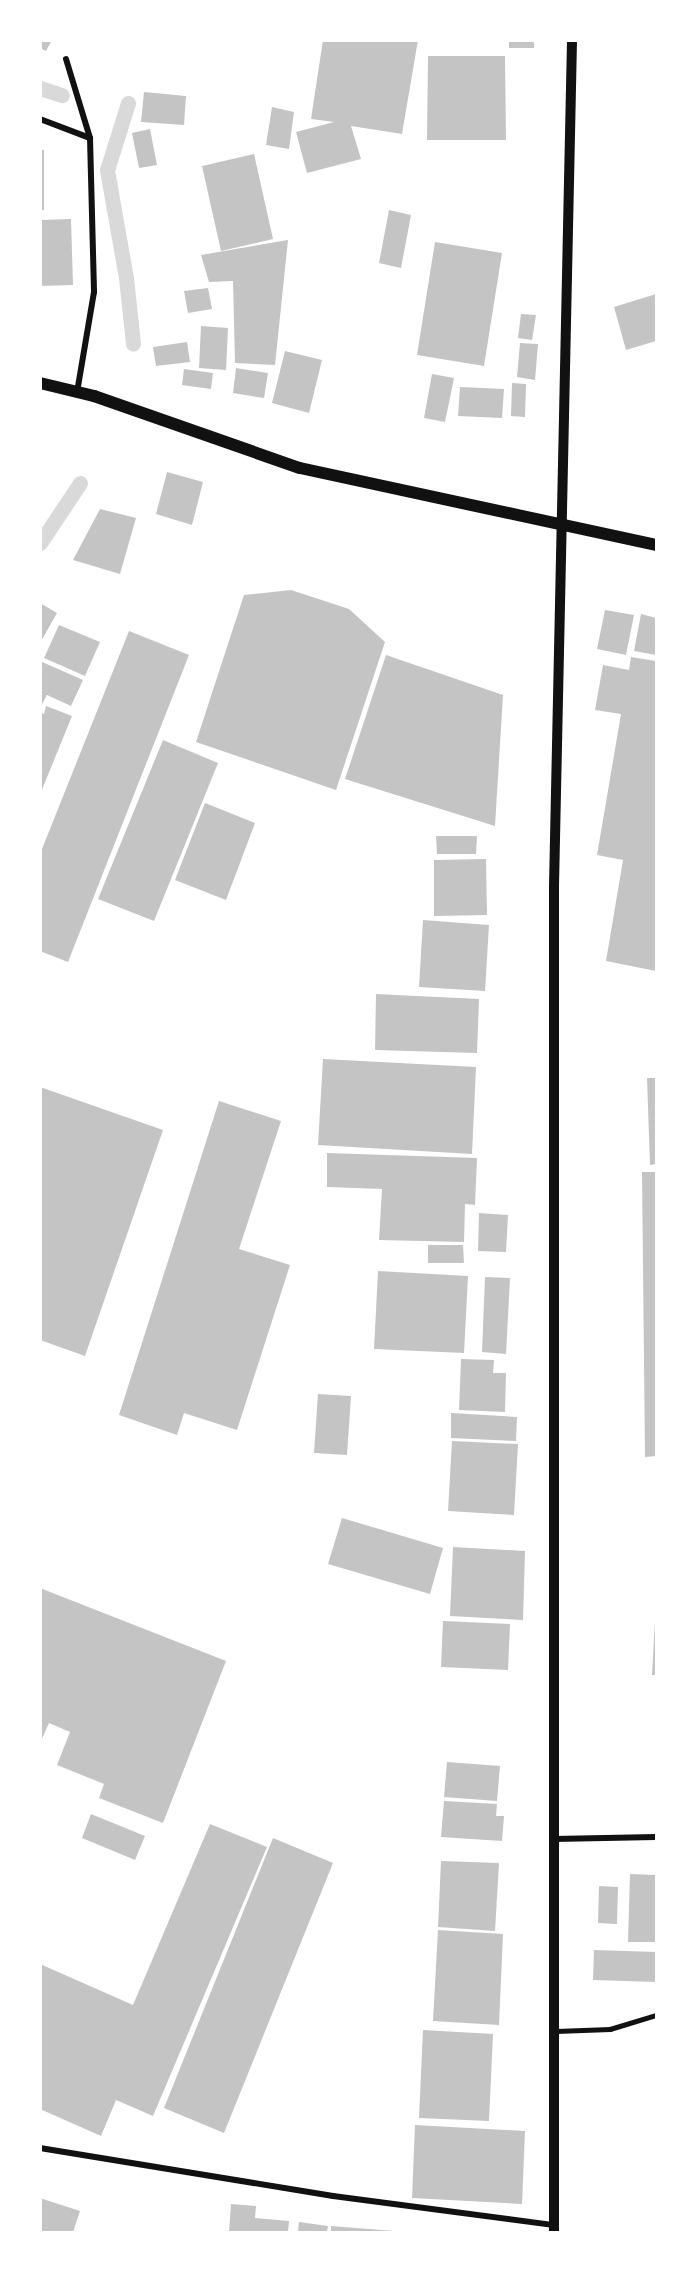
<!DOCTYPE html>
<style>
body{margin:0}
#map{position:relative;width:697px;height:2273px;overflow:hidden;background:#fff;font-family:"PT Serif",serif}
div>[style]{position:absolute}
.stream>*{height:15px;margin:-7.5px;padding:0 7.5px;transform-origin:7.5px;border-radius:7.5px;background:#d9d9d9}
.building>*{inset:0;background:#c4c4c4}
.service>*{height:4.5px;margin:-2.25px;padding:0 2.25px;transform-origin:2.25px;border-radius:2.25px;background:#111}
.minor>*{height:6px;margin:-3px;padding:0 3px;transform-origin:3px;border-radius:3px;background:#111}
.tertiary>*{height:10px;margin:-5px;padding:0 5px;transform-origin:5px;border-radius:5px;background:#111}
.secondary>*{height:12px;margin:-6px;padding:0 6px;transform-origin:6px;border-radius:6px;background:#111}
span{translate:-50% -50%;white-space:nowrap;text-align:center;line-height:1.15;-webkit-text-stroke:6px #fff;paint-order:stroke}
.frame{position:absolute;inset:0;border:42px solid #fff;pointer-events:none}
</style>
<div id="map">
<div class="stream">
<i style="left:40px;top:88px;width:23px;rotate:18deg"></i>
<i style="left:128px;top:103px;width:70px;rotate:107.4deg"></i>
<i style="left:107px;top:170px;width:110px;rotate:80deg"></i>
<i style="left:126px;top:278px;width:66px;rotate:83.9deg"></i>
<i style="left:40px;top:543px;width:72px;rotate:-56.3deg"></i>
</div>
<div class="building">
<i style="clip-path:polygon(40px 40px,52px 40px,46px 51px,40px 48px)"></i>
<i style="clip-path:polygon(323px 40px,418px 40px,402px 134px,351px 126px,361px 159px,307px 173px,296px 132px,334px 122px,311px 119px)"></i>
<i style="clip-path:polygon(509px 40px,534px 40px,534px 48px,509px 48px)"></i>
<i style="clip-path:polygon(428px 56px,505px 56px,506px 140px,427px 140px)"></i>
<i style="clip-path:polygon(144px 92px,186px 96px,184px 125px,141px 122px)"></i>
<i style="clip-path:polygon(272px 107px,294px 112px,289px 149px,266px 145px)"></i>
<i style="clip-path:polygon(150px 129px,157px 165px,139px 168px,132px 133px)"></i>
<i style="clip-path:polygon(40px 150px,44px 150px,44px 210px,40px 210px)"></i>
<i style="clip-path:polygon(254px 154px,273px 239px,221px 251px,202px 166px)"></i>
<i style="clip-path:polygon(389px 210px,411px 215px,401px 268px,379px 263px)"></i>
<i style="clip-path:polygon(71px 219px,73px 285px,40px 286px,40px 220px)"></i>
<i style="clip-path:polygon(288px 240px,275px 365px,235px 363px,233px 281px,209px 282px,201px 255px)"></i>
<i style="clip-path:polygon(435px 242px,502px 253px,484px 366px,417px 355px)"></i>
<i style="clip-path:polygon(208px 288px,212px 309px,188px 313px,184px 291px)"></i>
<i style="clip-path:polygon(656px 294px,656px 341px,626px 350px,614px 307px)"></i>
<i style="clip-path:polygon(521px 314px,536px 315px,532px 340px,518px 338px)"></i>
<i style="clip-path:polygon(201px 326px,228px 328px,226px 370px,199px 368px)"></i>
<i style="clip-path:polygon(187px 342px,190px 362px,156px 366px,153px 347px)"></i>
<i style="clip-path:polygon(520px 343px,538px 344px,535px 380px,517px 377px)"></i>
<i style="clip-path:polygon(285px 351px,322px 360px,309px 413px,272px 403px)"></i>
<i style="clip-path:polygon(236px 368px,268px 373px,264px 398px,233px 393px)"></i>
<i style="clip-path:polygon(184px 369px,213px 373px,211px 389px,182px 385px)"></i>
<i style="clip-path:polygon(432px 374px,454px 378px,445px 422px,424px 418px)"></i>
<i style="clip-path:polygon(512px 383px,526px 384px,525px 417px,511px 416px)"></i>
<i style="clip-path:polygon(460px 387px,504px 389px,502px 418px,458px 416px)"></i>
<i style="clip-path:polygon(167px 472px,203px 482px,192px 525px,156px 514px)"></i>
<i style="clip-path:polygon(100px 509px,136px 518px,120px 574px,73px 560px)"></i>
<i style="clip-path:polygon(291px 590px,349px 609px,385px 642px,336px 790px,196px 742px,244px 595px)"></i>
<i style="clip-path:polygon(40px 603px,57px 613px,40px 643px)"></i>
<i style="clip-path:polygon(605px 610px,634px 615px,626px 655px,597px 649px)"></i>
<i style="clip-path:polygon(641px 614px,656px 618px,656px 655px,634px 651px)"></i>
<i style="clip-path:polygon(59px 625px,100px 642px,85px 676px,44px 658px)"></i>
<i style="clip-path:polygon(129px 631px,189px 655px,68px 962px,40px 951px,40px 854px)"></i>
<i style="clip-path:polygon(386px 655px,503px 695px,495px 826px,345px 779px)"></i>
<i style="clip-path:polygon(631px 657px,656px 661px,656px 971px,606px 961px,623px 860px,597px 855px,621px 714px,595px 710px,603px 665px,629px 670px)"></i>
<i style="clip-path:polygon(40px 661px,83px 680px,71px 706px,47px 695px,40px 708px)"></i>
<i style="clip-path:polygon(46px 706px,72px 716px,41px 792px,40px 712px,44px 714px)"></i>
<i style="clip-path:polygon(163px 740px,218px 763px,154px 921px,98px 899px)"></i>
<i style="clip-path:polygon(205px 803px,255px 823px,226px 900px,175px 880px)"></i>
<i style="clip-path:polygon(436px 836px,477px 836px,476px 854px,437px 854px)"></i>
<i style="clip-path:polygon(486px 859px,487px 915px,434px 916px,434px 860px)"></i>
<i style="clip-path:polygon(423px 920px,489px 925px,485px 991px,419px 987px)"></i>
<i style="clip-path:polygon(376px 994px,479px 999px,477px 1053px,375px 1050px)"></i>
<i style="clip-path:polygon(323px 1059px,476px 1067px,472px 1154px,318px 1145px)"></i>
<i style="clip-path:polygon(647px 1078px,656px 1078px,656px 1164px,650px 1165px)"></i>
<i style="clip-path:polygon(40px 1087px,163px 1130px,85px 1356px,40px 1340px)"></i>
<i style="clip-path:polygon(219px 1101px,281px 1121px,239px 1249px,290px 1265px,237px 1430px,184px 1413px,177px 1435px,119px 1415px)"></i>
<i style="clip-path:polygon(327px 1153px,477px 1158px,475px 1205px,465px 1204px,464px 1242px,379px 1240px,382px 1189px,327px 1187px)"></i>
<i style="clip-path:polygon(642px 1172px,656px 1172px,656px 1456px,645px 1457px)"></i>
<i style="clip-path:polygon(479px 1213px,508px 1215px,506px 1252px,478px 1251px)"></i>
<i style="clip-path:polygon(428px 1245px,463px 1245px,464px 1263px,428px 1263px)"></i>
<i style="clip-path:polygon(378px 1271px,468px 1276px,464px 1353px,374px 1349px)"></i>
<i style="clip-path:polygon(485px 1277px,510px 1278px,506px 1354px,482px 1352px)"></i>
<i style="clip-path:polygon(461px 1359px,494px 1360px,493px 1373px,506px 1373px,505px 1412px,459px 1410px)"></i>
<i style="clip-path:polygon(318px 1394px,351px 1396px,347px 1455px,314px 1453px)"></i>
<i style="clip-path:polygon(451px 1413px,517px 1417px,516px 1441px,451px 1438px)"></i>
<i style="clip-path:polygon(452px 1441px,518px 1444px,514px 1515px,448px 1511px)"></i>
<i style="clip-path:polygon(342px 1518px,443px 1548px,430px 1594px,328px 1564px)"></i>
<i style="clip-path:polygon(453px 1547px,525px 1551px,523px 1620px,450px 1616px)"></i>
<i style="clip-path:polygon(40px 1588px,226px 1661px,163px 1823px,99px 1798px,104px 1784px,57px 1765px,70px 1732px,49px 1723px,40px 1743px)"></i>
<i style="clip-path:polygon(443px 1621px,510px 1624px,508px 1670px,441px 1667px)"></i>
<i style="clip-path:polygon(655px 1621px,656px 1621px,656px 1675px,652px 1675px)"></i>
<i style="clip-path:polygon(447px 1762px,500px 1766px,497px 1801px,444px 1797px)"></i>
<i style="clip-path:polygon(444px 1801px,497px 1804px,496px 1816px,504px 1816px,502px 1841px,441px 1837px)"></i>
<i style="clip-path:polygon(91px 1814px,145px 1836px,135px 1860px,82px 1838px)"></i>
<i style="clip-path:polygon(210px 1824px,267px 1847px,153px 2116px,116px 2100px,101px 2136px,40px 2109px,40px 1964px,133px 2005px)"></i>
<i style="clip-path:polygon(273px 1838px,333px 1863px,224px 2133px,164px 2108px)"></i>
<i style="clip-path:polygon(441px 1861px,499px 1863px,495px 1931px,438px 1927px)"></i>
<i style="clip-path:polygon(630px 1874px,656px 1875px,656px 1942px,628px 1942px)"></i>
<i style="clip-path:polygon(599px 1886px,618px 1887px,617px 1924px,598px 1923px)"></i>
<i style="clip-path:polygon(438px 1930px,503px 1934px,499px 2025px,433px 2021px)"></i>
<i style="clip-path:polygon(594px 1950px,656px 1952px,656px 1982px,593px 1980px)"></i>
<i style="clip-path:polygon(423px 2030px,493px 2034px,489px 2121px,419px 2118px)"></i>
<i style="clip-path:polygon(415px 2125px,525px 2131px,522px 2204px,412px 2198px)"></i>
<i style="clip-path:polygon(40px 2198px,80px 2211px,73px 2232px,40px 2232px)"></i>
<i style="clip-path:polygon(231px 2204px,256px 2206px,255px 2218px,289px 2221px,288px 2232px,229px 2232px)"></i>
<i style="clip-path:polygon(299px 2222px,328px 2226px,327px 2232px,298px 2232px)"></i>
<i style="clip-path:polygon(331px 2226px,394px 2231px,394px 2232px,331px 2232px)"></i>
</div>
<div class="service">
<i style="left:556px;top:2031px;width:54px;rotate:-2.1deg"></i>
<i style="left:610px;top:2029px;width:48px;rotate:-16.9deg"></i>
</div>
<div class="minor">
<i style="left:66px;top:59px;width:83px;rotate:73.1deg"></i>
<i style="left:40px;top:119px;width:53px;rotate:20.8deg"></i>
<i style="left:90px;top:138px;width:154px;rotate:88.5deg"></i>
<i style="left:94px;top:292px;width:101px;rotate:99.6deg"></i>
<i style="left:554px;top:1839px;width:102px;rotate:-1.1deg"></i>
<i style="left:40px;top:2148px;width:297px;rotate:9.3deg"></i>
<i style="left:333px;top:2196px;width:223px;rotate:7.5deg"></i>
</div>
<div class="tertiary">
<i style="left:554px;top:2232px;width:1346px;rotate:-90deg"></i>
<i style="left:554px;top:886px;width:846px;rotate:-88.78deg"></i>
</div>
<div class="secondary">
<i style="left:40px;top:383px;width:56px;rotate:13.5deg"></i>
<i style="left:94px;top:396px;width:218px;rotate:19.3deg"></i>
<i style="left:300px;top:468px;width:364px;rotate:12.2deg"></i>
</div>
<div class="frame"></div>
</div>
